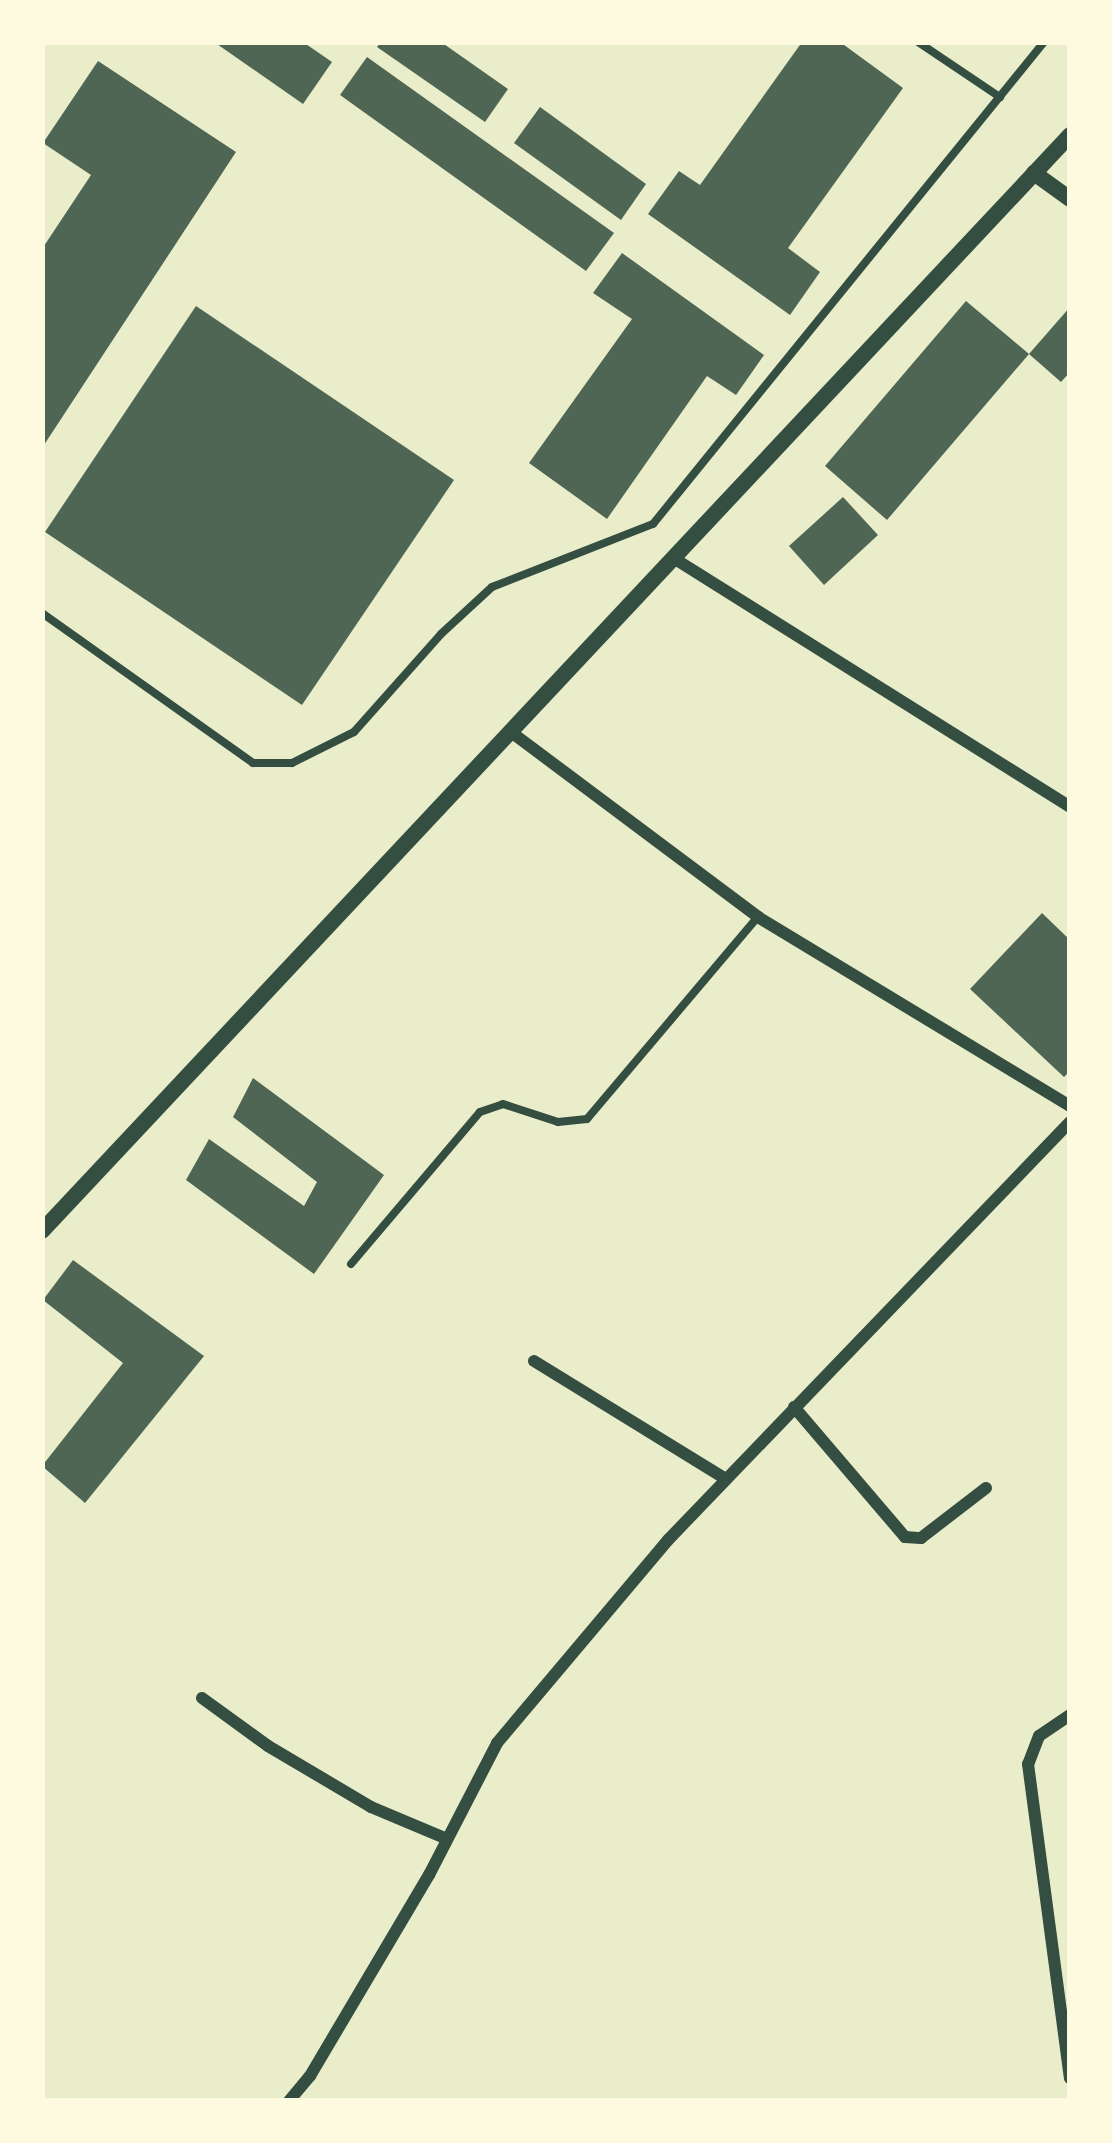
<!DOCTYPE html>
<style>
body{margin:0}
#map{position:relative;width:1112px;height:2143px;overflow:hidden;background:#e9edc9;font-family:"Alegreya Sans",sans-serif}
div>[style]{position:absolute}
.building>*{inset:0;background:#4f6655}
.service>*{height:8px;margin:-4px;padding:0 4px;transform-origin:4px;border-radius:4px;background:#344e41}
.minor>*{height:12px;margin:-6px;padding:0 6px;transform-origin:6px;border-radius:6px;background:#344e41}
.tertiary>*{height:16px;margin:-8px;padding:0 8px;transform-origin:8px;border-radius:8px;background:#344e41}
span{translate:-50% -50%;white-space:nowrap;text-align:center;line-height:1.15;-webkit-text-stroke:12px #fefae0;paint-order:stroke}
.frame{position:absolute;inset:0;border:45px solid #fefae0;pointer-events:none}
</style>
<div id="map">
<div class="building">
<i style="clip-path:polygon(214px 42px,303px 42px,332px 62px,303px 104px)"></i>
<i style="clip-path:polygon(381px 42px,441px 42px,508px 89px,485px 122px,377px 47px)"></i>
<i style="clip-path:polygon(802px 42px,840px 42px,903px 88px,788px 248px,820px 272px,790px 315px,648px 214px,679px 171px,700px 185px)"></i>
<i style="clip-path:polygon(367px 57px,614px 233px,586px 271px,340px 95px)"></i>
<i style="clip-path:polygon(98px 61px,236px 152px,42px 448px,42px 249px,91px 175px,43px 143px)"></i>
<i style="clip-path:polygon(540px 107px,646px 184px,621px 220px,514px 143px)"></i>
<i style="clip-path:polygon(622px 253px,764px 355px,736px 395px,707px 376px,607px 519px,529px 463px,632px 319px,593px 293px)"></i>
<i style="clip-path:polygon(966px 301px,1029px 354px,1070px 307px,1070px 372px,1061px 382px,1029px 354px,887px 520px,825px 466px)"></i>
<i style="clip-path:polygon(196px 306px,454px 480px,302px 705px,45px 532px)"></i>
<i style="clip-path:polygon(843px 497px,878px 535px,824px 585px,789px 546px)"></i>
<i style="clip-path:polygon(1042px 913px,1070px 940px,1070px 1071px,1064px 1077px,970px 989px)"></i>
<i style="clip-path:polygon(253px 1078px,384px 1175px,314px 1274px,186px 1180px,209px 1139px,304px 1206px,317px 1182px,233px 1117px)"></i>
<i style="clip-path:polygon(73px 1260px,204px 1356px,85px 1503px,42px 1466px,123px 1363px,43px 1300px)"></i>
</div>
<div class="service">
<i style="left:918px;top:42px;width:99px;rotate:33.9deg"></i>
<i style="left:42px;top:613px;width:259px;rotate:35.4deg"></i>
<i style="left:253px;top:763px;width:39px"></i>
<i style="left:292px;top:763px;width:69px;rotate:-26.6deg"></i>
<i style="left:354px;top:732px;width:131px;rotate:-48.4deg"></i>
<i style="left:441px;top:634px;width:69px;rotate:-42.7deg"></i>
<i style="left:492px;top:587px;width:173px;rotate:-21.4deg"></i>
<i style="left:653px;top:524px;width:621px;rotate:-50.95deg"></i>
<i style="left:351px;top:1264px;width:199px;rotate:-49.7deg"></i>
<i style="left:480px;top:1112px;width:24px;rotate:-19deg"></i>
<i style="left:503px;top:1104px;width:58px;rotate:18.1deg"></i>
<i style="left:558px;top:1122px;width:29px;rotate:-6deg"></i>
<i style="left:587px;top:1119px;width:263px;rotate:-49.8deg"></i>
</div>
<div class="minor">
<i style="left:675px;top:559px;width:466px;rotate:32.1deg"></i>
<i style="left:511px;top:732px;width:309px;rotate:36.8deg"></i>
<i style="left:758px;top:917px;width:365px;rotate:31.2deg"></i>
<i style="left:534px;top:1361px;width:225px;rotate:31.6deg"></i>
<i style="left:794px;top:1407px;width:171px;rotate:49.5deg"></i>
<i style="left:905px;top:1537px;width:16px;rotate:4deg"></i>
<i style="left:921px;top:1538px;width:82px;rotate:-37.6deg"></i>
<i style="left:202px;top:1698px;width:82px;rotate:36deg"></i>
<i style="left:268px;top:1746px;width:120px;rotate:30.6deg"></i>
<i style="left:371px;top:1807px;width:82px;rotate:22.8deg"></i>
<i style="left:1070px;top:1715px;width:37px;rotate:146deg"></i>
<i style="left:1039px;top:1736px;width:30px;rotate:111deg"></i>
<i style="left:1028px;top:1764px;width:317px;rotate:82.4deg"></i>
<i style="left:289px;top:2101px;width:33px;rotate:-50deg"></i>
<i style="left:310px;top:2076px;width:234px;rotate:-59.4deg"></i>
<i style="left:429px;top:1875px;width:148px;rotate:-62.7deg"></i>
<i style="left:497px;top:1743px;width:265px;rotate:-49.9deg"></i>
<i style="left:668px;top:1540px;width:580px;rotate:-46.12deg"></i>
</div>
<div class="tertiary">
<i style="left:1034px;top:173px;width:44px;rotate:35.8deg"></i>
<i style="left:42px;top:1231px;width:1503px;rotate:-46.83deg"></i>
</div>
<div class="frame"></div>
</div>
